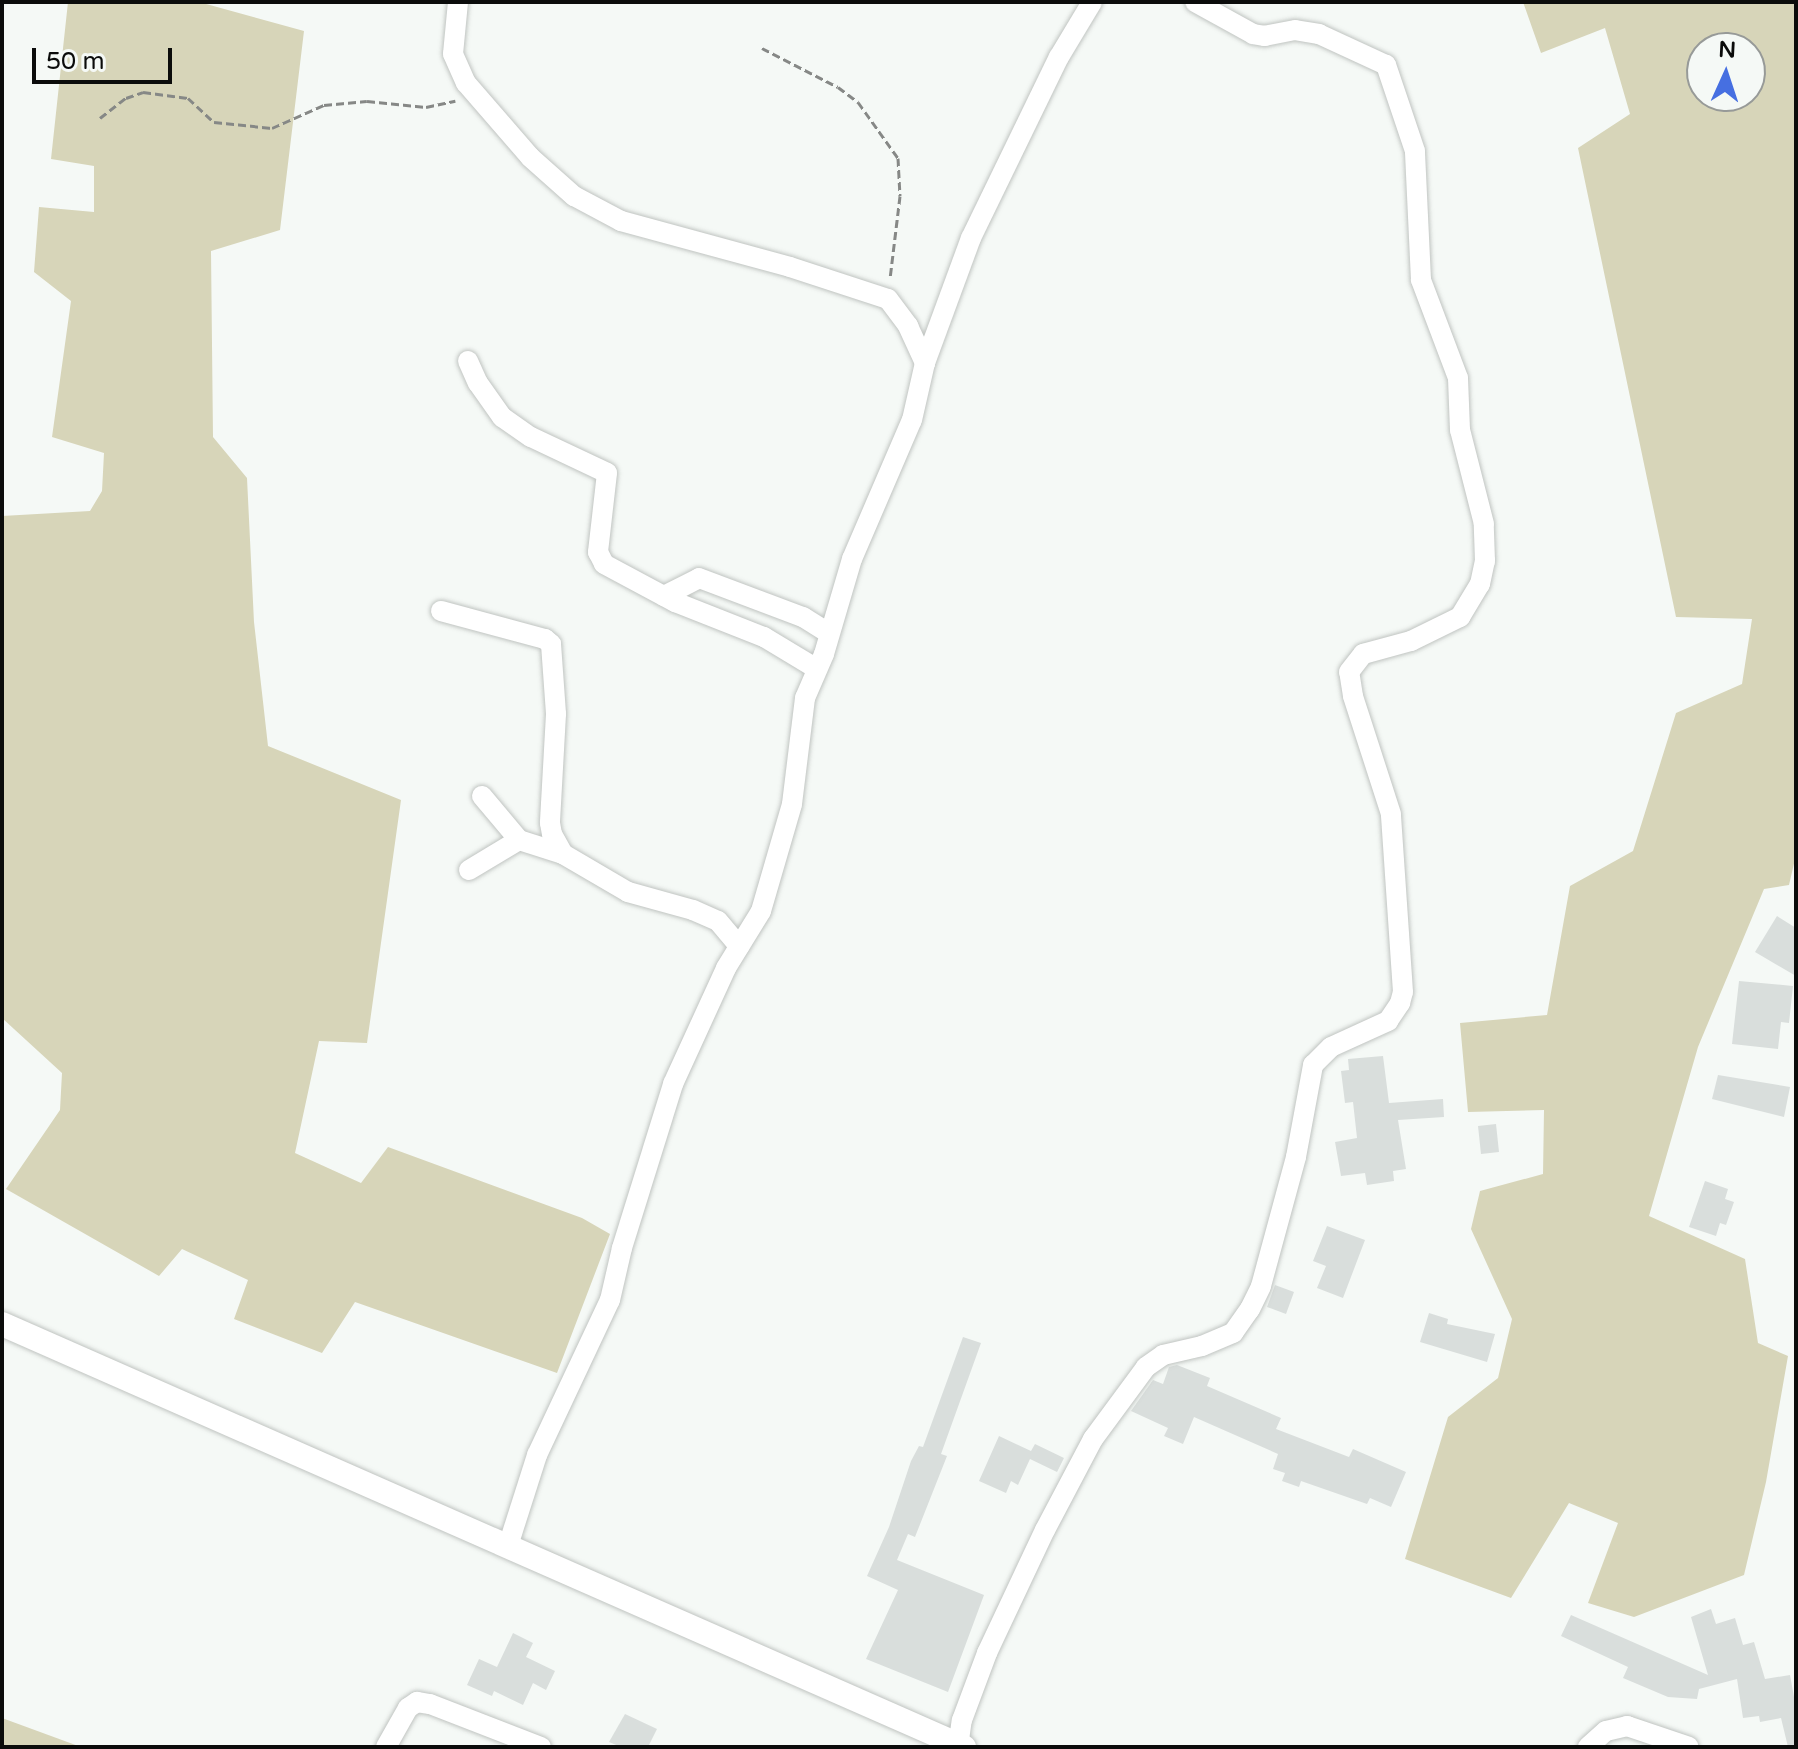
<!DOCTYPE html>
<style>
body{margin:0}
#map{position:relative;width:1798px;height:1749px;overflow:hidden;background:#f5f9f6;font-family:"Varela Round",sans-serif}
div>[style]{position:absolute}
.green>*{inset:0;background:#d7d5b9}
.building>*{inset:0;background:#d9dedc}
.path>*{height:3px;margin-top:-1.5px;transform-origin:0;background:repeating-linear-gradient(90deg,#868886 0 8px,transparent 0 12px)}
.roads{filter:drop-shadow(0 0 2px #c0c4c1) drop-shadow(0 0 2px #c0c4c1)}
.minor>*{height:20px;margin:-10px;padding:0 10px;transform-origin:10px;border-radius:10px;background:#fff}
.tertiary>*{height:24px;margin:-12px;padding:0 12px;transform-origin:12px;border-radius:12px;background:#fff}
span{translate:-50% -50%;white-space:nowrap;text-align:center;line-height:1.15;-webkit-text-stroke:6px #f5f9f6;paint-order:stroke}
.frame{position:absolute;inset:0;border:4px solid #0b0c0b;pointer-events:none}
.north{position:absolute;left:1686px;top:32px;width:80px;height:80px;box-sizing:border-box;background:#f5f9f6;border:2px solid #979a98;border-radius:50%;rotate:3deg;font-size:22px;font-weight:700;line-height:32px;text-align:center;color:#0b0c0b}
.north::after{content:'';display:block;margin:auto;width:28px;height:36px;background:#466fe1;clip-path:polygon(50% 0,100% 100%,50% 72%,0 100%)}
.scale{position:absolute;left:32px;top:48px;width:140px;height:36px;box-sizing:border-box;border:4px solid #0b0c0b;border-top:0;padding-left:10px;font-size:24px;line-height:28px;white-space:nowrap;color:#0b0c0b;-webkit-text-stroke:6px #f5f9f6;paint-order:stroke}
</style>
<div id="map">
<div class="green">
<i style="clip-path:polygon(68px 2px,199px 2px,304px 31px,280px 230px,211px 251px,213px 437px,247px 478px,254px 622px,268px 746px,401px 800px,367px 1043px,319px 1041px,295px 1153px,361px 1183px,388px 1147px,582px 1218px,610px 1234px,557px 1373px,355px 1302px,322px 1353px,234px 1319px,248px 1280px,182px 1249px,159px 1276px,6px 1189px,60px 1110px,62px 1073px,2px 1018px,2px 516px,90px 511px,102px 491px,104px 453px,52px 437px,71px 301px,34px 272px,39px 207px,94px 212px,94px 166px,51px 159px)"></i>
<i style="clip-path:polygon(evenodd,1523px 2px,1796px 2px,1796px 855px,1789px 885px,1764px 889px,1698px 1047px,1649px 1216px,1745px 1259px,1758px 1343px,1788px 1356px,1766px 1482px,1744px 1575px,1634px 1617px,1588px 1603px,1618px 1523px,1569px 1503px,1511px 1598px,1405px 1559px,1448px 1417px,1498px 1378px,1512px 1319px,1471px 1229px,1480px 1191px,1543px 1174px,1544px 1110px,1468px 1112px,1460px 1023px,1547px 1015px,1570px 886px,1633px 851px,1676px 713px,1742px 684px,1752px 619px,1676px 617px,1578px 148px,1630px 114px,1605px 28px,1541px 53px,1523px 2px,1750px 48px,1750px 96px,1702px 96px,1702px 48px,1750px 48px)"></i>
<i style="clip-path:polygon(2px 1718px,81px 1747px,2px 1747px)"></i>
</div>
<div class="building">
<i style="clip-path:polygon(1777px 916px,1796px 928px,1796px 976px,1755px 952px)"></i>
<i style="clip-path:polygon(1739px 981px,1793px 986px,1789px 1023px,1781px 1022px,1778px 1049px,1732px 1044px)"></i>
<i style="clip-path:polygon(1383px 1056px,1389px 1103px,1443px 1099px,1444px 1117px,1398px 1120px,1406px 1169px,1393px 1171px,1394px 1181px,1367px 1185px,1365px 1173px,1341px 1176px,1335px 1142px,1357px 1138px,1353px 1102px,1345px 1103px,1341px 1071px,1349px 1070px,1348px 1059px)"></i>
<i style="clip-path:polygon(1718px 1075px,1790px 1087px,1784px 1117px,1712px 1099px)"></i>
<i style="clip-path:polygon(1496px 1124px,1499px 1152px,1481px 1154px,1478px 1126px)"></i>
<i style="clip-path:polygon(1705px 1181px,1728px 1189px,1725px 1199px,1734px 1202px,1726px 1225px,1720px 1223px,1716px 1236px,1689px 1227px)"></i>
<i style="clip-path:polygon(1327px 1226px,1365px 1240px,1343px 1298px,1317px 1288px,1326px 1266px,1313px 1261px)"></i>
<i style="clip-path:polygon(1275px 1285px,1294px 1292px,1286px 1314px,1267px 1307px)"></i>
<i style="clip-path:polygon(1429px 1313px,1448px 1319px,1447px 1324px,1495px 1334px,1487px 1362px,1420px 1342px)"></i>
<i style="clip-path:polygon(963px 1337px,981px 1343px,941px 1454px,947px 1456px,915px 1537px,908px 1534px,897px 1560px,984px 1595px,948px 1692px,866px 1659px,898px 1590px,867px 1576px,889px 1527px,911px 1461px,919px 1446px,923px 1447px)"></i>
<i style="clip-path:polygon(1177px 1365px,1210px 1378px,1207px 1386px,1281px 1418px,1276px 1429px,1349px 1457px,1353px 1449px,1406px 1472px,1391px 1507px,1370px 1498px,1367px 1504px,1301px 1481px,1299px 1487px,1282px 1481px,1285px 1473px,1273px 1469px,1278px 1454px,1194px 1417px,1183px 1444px,1164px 1436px,1168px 1428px,1131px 1411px,1153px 1380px,1163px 1384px,1169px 1367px)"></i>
<i style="clip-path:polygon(999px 1436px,1031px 1451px,1035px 1444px,1064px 1458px,1057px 1472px,1030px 1459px,1018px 1485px,1011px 1481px,1006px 1493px,979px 1481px)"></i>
<i style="clip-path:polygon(1711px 1609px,1716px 1624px,1735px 1618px,1743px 1645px,1754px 1642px,1765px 1679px,1790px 1675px,1796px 1708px,1796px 1747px,1788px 1747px,1781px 1718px,1760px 1722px,1759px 1716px,1743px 1718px,1737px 1679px,1699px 1689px,1697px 1699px,1668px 1697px,1623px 1678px,1628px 1667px,1561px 1636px,1571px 1615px,1708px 1675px,1691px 1617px)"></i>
<i style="clip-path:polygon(513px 1633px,533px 1643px,526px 1657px,555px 1671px,546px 1690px,533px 1683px,523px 1705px,494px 1691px,492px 1696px,467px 1685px,479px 1659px,497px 1667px)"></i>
<i style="clip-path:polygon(625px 1714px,657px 1729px,648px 1747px,621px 1747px,609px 1742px)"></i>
</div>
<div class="path">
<i style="left:762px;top:48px;width:85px;rotate:27.2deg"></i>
<i style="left:838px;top:87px;width:25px;rotate:37deg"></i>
<i style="left:858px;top:102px;width:69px;rotate:54.5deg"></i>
<i style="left:898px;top:158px;width:38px;rotate:87deg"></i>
<i style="left:900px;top:196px;width:84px;rotate:96.9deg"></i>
<i style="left:100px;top:118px;width:33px;rotate:-38deg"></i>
<i style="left:126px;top:98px;width:18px;rotate:-19deg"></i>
<i style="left:143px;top:92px;width:45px;rotate:7.6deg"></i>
<i style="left:188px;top:98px;width:35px;rotate:43deg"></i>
<i style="left:214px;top:122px;width:58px;rotate:5.9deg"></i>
<i style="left:272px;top:128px;width:57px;rotate:-23.9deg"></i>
<i style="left:324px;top:105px;width:43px;rotate:-5.3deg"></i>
<i style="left:367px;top:101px;width:59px;rotate:5.8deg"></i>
<i style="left:426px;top:107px;width:30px;rotate:-12deg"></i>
</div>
<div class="roads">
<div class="minor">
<i style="left:458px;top:2px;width:52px;rotate:95.5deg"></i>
<i style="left:453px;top:54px;width:32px;rotate:66deg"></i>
<i style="left:466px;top:83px;width:98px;rotate:49.1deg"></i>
<i style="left:530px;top:157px;width:59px;rotate:41.6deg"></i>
<i style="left:574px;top:196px;width:53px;rotate:28deg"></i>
<i style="left:621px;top:221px;width:175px;rotate:15.2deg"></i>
<i style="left:790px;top:267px;width:103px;rotate:18.1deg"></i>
<i style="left:888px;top:299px;width:34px;rotate:53deg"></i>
<i style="left:908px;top:326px;width:41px;rotate:65.3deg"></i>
<i style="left:468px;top:361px;width:24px;rotate:66deg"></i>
<i style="left:478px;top:383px;width:42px;rotate:54.8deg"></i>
<i style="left:502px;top:417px;width:35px;rotate:35deg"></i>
<i style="left:531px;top:437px;width:84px;rotate:25.3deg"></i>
<i style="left:607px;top:473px;width:80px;rotate:96.5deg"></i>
<i style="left:598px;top:552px;width:13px;rotate:63deg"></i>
<i style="left:604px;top:564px;width:81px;rotate:28.2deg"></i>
<i style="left:675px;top:602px;width:96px;rotate:21.5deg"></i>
<i style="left:764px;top:637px;width:62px;rotate:31.1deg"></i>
<i style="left:664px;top:596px;width:39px;rotate:-27deg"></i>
<i style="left:699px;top:578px;width:111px;rotate:20.6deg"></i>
<i style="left:803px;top:617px;width:31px;rotate:32deg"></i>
<i style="left:441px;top:611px;width:108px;rotate:15.1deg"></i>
<i style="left:545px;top:639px;width:8px;rotate:40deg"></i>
<i style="left:551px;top:644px;width:70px;rotate:85.9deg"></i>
<i style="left:556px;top:714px;width:109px;rotate:93.2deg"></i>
<i style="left:550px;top:823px;width:11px;rotate:80deg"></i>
<i style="left:552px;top:834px;width:23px;rotate:61deg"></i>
<i style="left:563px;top:854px;width:75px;rotate:30.3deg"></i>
<i style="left:628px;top:892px;width:67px;rotate:15.5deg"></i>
<i style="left:693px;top:910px;width:27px;rotate:24deg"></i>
<i style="left:718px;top:921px;width:33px;rotate:50deg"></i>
<i style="left:482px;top:796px;width:57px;rotate:49.9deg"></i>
<i style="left:519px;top:840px;width:46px;rotate:17.7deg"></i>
<i style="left:469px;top:870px;width:58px;rotate:-31deg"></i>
<i style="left:508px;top:1546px;width:96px;rotate:-72.3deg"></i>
<i style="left:537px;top:1455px;width:171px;rotate:-64.8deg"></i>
<i style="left:610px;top:1300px;width:53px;rotate:-77deg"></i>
<i style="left:622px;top:1248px;width:172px;rotate:-72.7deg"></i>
<i style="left:673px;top:1084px;width:128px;rotate:-65.4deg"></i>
<i style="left:726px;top:968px;width:67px;rotate:-58.4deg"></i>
<i style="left:761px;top:911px;width:111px;rotate:-73.8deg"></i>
<i style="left:792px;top:804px;width:107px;rotate:-83deg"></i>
<i style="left:805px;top:698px;width:48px;rotate:-66.6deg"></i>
<i style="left:824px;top:654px;width:99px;rotate:-73.6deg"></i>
<i style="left:852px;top:559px;width:151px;rotate:-66.7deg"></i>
<i style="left:912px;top:420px;width:58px;rotate:-77.2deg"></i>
<i style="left:925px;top:363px;width:133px;rotate:-69.8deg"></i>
<i style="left:971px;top:238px;width:201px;rotate:-64.1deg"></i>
<i style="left:1059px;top:57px;width:64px;rotate:-59deg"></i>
<i style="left:386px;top:1747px;width:45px;rotate:-60.6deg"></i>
<i style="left:408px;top:1708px;width:11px;rotate:-34deg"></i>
<i style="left:417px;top:1702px;width:13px;rotate:9deg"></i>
<i style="left:430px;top:1704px;width:119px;rotate:21.2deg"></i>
<i style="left:958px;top:1747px;width:27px;rotate:-82deg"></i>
<i style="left:962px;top:1720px;width:72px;rotate:-69.5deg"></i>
<i style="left:987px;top:1653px;width:136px;rotate:-64.8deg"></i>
<i style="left:1045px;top:1530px;width:103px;rotate:-62.2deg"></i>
<i style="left:1093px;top:1439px;width:89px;rotate:-53.6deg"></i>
<i style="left:1146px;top:1367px;width:21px;rotate:-35deg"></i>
<i style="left:1163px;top:1355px;width:40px;rotate:-13deg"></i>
<i style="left:1202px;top:1346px;width:34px;rotate:-23deg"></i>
<i style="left:1233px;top:1333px;width:29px;rotate:-55deg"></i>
<i style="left:1250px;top:1309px;width:25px;rotate:-64deg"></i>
<i style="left:1261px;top:1286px;width:134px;rotate:-74.8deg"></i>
<i style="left:1296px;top:1157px;width:94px;rotate:-79.5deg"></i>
<i style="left:1313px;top:1065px;width:25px;rotate:-45deg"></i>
<i style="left:1331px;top:1047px;width:63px;rotate:-24.5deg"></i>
<i style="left:1388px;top:1021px;width:22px;rotate:-56deg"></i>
<i style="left:1400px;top:1003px;width:11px;rotate:-75deg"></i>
<i style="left:1403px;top:992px;width:178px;rotate:-93.9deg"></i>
<i style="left:1391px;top:814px;width:124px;rotate:-107.9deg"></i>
<i style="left:1353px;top:696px;width:24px;rotate:-99deg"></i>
<i style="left:1349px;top:672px;width:23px;rotate:-52deg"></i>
<i style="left:1363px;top:654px;width:50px;rotate:-15.2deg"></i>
<i style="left:1411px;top:641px;width:55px;rotate:-26.1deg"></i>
<i style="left:1460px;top:617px;width:39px;rotate:-59deg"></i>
<i style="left:1480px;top:584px;width:24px;rotate:-78deg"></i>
<i style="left:1485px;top:561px;width:37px;rotate:-92deg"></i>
<i style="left:1484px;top:524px;width:97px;rotate:-104.3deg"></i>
<i style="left:1460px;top:430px;width:52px;rotate:-92.2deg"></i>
<i style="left:1458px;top:378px;width:105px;rotate:-110.7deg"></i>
<i style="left:1421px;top:280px;width:129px;rotate:-92.7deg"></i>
<i style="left:1415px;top:151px;width:91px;rotate:-108.6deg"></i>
<i style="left:1386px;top:65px;width:74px;rotate:-155.2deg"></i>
<i style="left:1319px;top:34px;width:24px;rotate:-171deg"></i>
<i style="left:1295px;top:30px;width:31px;rotate:169deg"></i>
<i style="left:1265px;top:36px;width:12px;rotate:-171deg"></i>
<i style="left:1253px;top:34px;width:66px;rotate:-151.1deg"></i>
<i style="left:1588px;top:1747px;width:24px;rotate:-42deg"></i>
<i style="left:1606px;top:1731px;width:22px;rotate:-13deg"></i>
<i style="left:1627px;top:1726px;width:65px;rotate:18.7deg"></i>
</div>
<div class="tertiary">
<i style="left:2px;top:1324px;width:1051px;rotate:23.74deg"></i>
</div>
</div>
<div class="frame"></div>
<div class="north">N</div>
<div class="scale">50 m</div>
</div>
